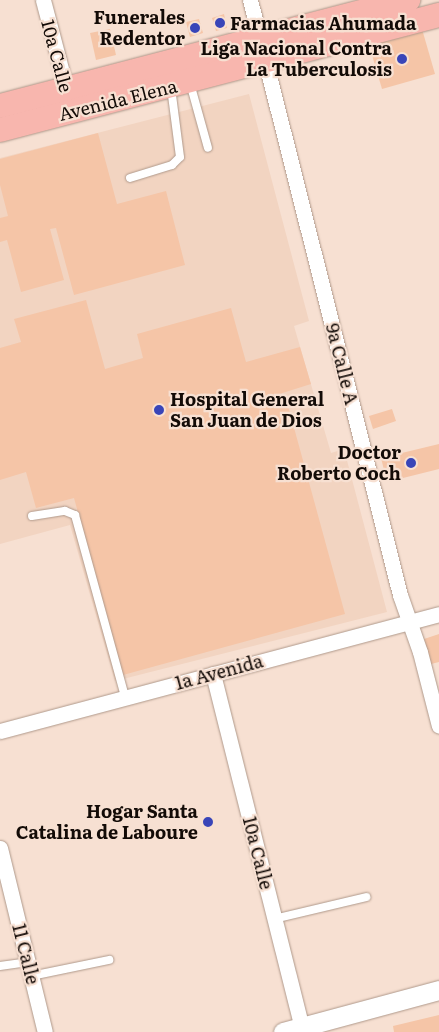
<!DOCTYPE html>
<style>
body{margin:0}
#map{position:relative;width:439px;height:1032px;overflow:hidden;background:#f7e0d2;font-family:Literata,serif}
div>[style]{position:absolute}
.built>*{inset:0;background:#f2d4c1}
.building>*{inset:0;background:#f5c5a7}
.roads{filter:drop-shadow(0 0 1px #af998b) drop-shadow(0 0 1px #af998b)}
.service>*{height:8px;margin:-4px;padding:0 4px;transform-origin:4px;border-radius:4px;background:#fff}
.minor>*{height:15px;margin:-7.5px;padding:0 7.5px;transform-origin:7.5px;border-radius:7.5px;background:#fff}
.tertiary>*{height:19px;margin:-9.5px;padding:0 9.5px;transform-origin:9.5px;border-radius:9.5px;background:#fff}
.primary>*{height:24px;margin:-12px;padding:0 12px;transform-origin:12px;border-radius:12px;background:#f8b6ae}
.dots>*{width:14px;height:14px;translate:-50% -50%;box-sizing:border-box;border:2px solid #f7e0d2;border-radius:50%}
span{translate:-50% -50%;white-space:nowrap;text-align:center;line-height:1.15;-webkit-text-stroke:4.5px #f7e0d2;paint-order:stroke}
.poi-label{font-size:18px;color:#130b07;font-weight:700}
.right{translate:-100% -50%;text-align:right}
.left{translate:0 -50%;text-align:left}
.street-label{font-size:18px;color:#130b07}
</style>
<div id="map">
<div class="built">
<i style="clip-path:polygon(249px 94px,309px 321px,294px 326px,331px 453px,344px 449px,387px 612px,115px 681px,70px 525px,0 544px,0 158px)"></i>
</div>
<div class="building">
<i style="clip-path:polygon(224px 14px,227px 28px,216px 31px,212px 18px)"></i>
<i style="clip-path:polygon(199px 19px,203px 33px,190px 37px,186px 22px)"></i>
<i style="clip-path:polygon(110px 29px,116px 55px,96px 60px,90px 33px)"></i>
<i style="clip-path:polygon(422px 29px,435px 74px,382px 89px,369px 45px)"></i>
<i style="clip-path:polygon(98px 133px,117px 204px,166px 191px,185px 265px,74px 295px,56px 228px,50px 229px,64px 280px,21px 292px,7px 240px,0 242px,0 218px,8px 216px,0 185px,0 159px)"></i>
<i style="clip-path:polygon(86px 300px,105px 369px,143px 358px,137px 334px,231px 308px,246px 362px,300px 347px,311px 384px,257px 401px,259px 409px,287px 402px,345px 614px,123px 675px,74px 498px,36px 508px,26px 472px,0 480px,0 348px,21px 342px,14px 319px)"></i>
<i style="clip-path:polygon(392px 409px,396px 421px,373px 429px,369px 416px)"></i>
<i style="clip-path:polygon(439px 444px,439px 469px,387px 482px,381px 458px)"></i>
<i style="clip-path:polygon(439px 634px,439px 662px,431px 664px,424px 639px)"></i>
<i style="clip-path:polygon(439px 1015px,439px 1032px,394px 1032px,393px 1026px)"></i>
</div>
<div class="roads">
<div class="service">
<i style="left:190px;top:83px;width:67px;rotate:74.5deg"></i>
<i style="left:130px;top:178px;width:44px;rotate:-17.2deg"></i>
<i style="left:172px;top:165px;width:11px;rotate:-45deg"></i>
<i style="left:180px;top:157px;width:70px;rotate:-97.4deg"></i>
<i style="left:32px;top:516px;width:33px;rotate:-9deg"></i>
<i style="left:65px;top:511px;width:11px;rotate:22deg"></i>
<i style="left:75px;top:515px;width:189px;rotate:74.6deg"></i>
<i style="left:274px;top:919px;width:95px;rotate:-13.4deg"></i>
<i style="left:0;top:966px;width:28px;rotate:-8deg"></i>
<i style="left:31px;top:976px;width:80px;rotate:-11.6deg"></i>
</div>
<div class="minor">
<i style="left:43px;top:0;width:98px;rotate:75.3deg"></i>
<i style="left:250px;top:0;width:614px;rotate:75.85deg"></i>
<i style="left:400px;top:595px;width:60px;rotate:70.7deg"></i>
<i style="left:420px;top:652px;width:76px;rotate:75.6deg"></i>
<i style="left:213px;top:674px;width:369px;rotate:75.9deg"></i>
<i style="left:0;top:731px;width:454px;rotate:-14.9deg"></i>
<i style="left:0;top:848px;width:189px;rotate:76.3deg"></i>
</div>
<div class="tertiary">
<i style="left:283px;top:1032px;width:162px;rotate:-15.1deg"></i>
</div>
<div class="primary">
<i style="left:0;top:106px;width:422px;rotate:-14.6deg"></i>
<i style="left:0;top:130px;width:454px;rotate:-14.7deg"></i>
</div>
</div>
<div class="dots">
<i style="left:220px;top:23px;background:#3945b8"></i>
<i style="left:195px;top:28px;background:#3945b8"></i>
<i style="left:402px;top:59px;background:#3945b8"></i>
<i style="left:159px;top:410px;background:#3945b8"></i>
<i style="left:411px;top:463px;background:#3945b8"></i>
<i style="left:208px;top:822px;background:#3945b8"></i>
</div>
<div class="poi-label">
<span class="right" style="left:185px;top:28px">Funerales<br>Redentor</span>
<span class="left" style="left:230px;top:23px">Farmacias Ahumada</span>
<span class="right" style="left:392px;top:59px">Liga Nacional Contra<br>La Tuberculosis</span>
<span class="left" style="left:170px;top:410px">Hospital General<br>San Juan de Dios</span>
<span class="right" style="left:401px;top:463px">Doctor<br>Roberto Coch</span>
<span class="right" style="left:198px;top:822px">Hogar Santa<br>Catalina de Laboure</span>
</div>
<div class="street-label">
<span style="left:57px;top:56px;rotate:75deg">10a Calle</span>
<span style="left:118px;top:100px;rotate:-14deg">Avenida Elena</span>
<span style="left:342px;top:364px;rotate:76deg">9a Calle A</span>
<span style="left:219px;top:672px;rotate:-15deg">1a Avenida</span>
<span style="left:258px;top:853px;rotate:76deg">10a Calle</span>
<span style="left:26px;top:954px;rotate:76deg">11 Calle</span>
</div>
</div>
